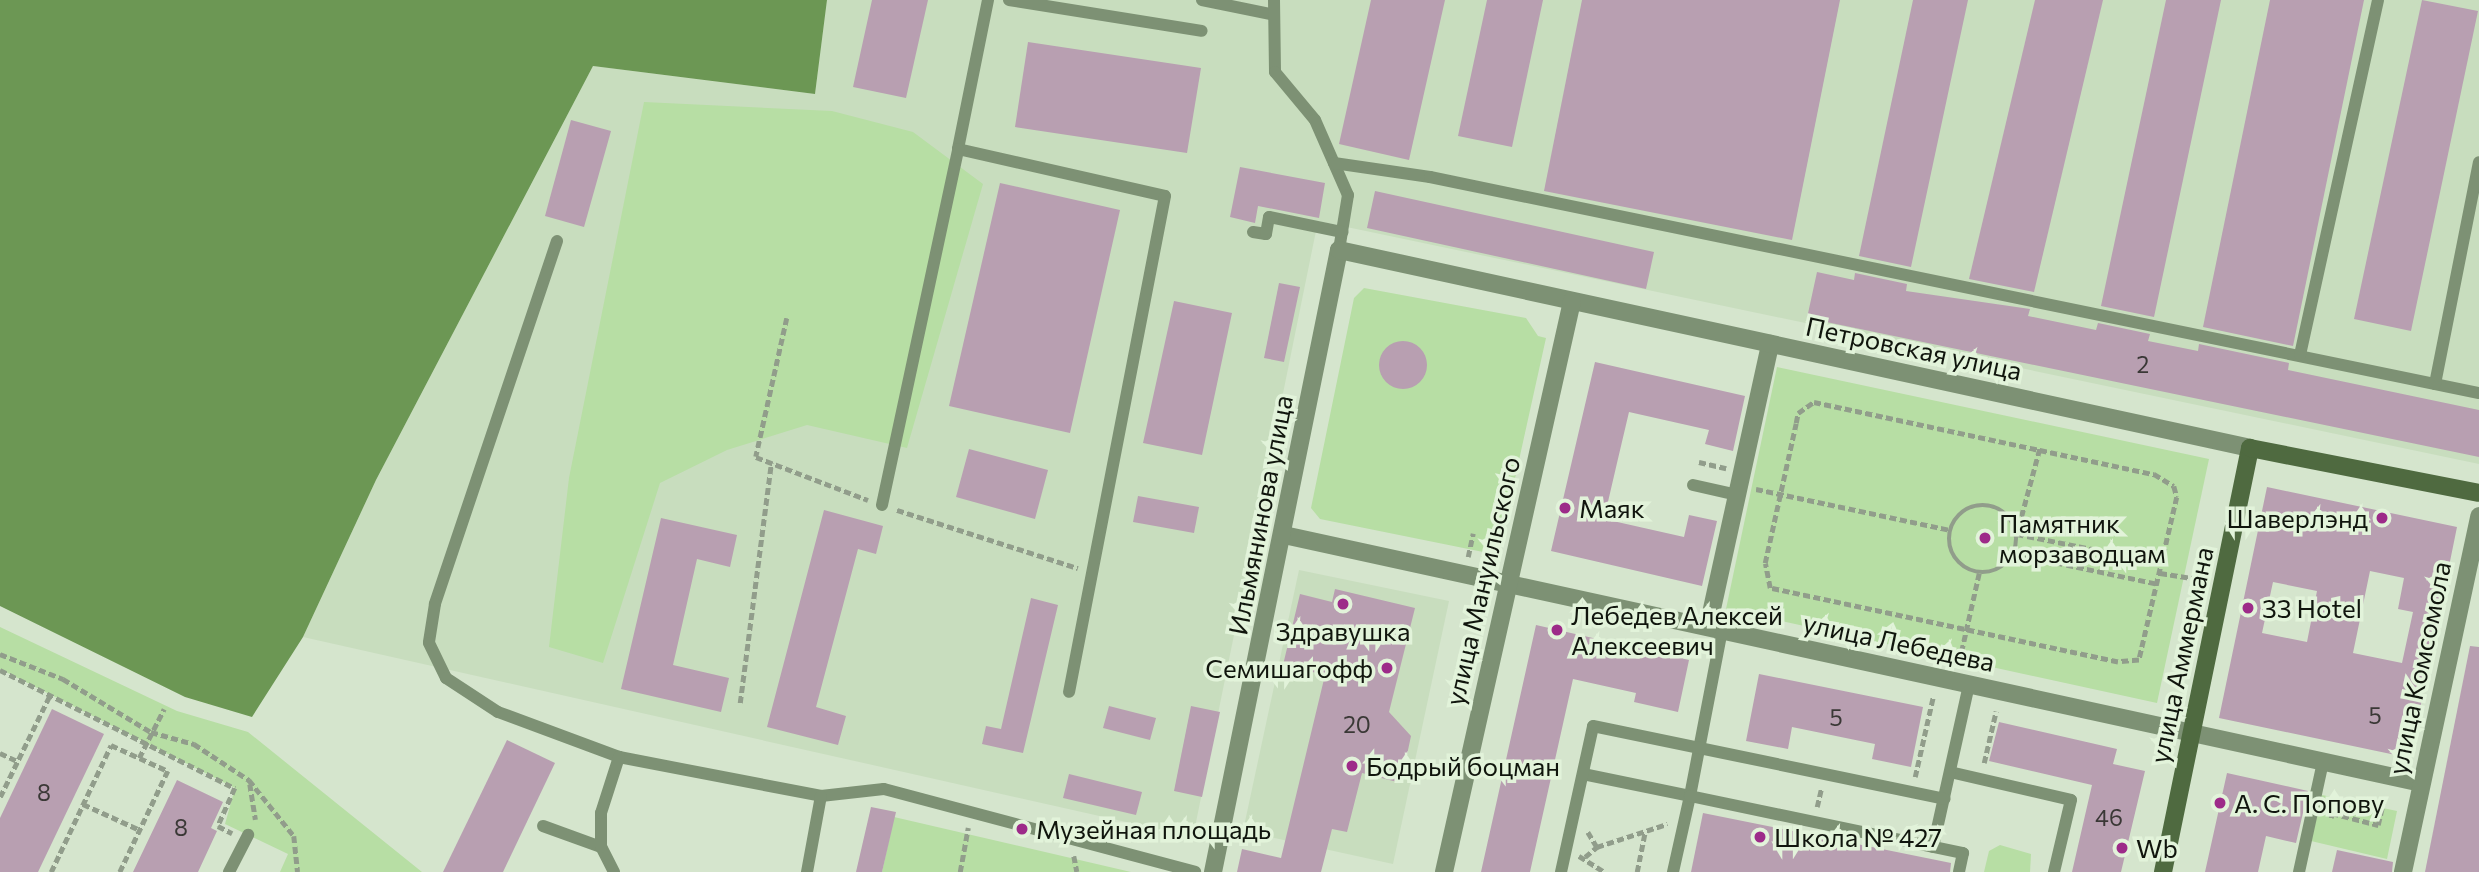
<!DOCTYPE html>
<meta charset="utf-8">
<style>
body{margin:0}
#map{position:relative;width:2479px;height:872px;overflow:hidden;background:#d5e5cd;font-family:Commissioner,sans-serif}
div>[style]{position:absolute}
.built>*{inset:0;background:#c8ddbe}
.green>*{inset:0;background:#b7dea4}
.water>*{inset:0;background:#6c9754}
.building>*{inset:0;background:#b89fb1}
.round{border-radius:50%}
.path>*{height:4.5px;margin-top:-2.25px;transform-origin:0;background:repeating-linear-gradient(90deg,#919d8b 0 7px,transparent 0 10.5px)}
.path>.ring{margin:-2.25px;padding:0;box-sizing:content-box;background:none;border:4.5px solid #919d8b;border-radius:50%}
.lane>*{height:12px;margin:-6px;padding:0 6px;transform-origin:6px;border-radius:6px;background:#7d9174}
.street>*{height:18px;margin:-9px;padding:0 9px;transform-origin:9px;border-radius:9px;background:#7d9174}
.secondary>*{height:18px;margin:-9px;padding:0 9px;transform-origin:9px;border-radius:9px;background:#4f6a40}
.dots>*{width:19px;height:19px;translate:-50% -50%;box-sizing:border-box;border:4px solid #e2f3da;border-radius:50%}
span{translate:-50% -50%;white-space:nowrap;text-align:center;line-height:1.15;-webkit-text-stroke:7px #e2f3da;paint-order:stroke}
.number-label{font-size:23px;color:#3a3836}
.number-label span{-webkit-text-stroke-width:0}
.street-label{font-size:26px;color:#10150d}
.poi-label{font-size:26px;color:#10150d}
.left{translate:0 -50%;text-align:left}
.right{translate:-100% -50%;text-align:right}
</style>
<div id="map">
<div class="built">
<i style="clip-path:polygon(827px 0,2479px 0,2479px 464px,1318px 221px,1193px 837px,303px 637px,376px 480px,593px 66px,815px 94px)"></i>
<i style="clip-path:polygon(1299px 570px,1449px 601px,1393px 864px,1243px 831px)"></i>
</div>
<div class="green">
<i style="clip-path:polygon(644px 102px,832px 111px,913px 132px,983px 184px,907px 448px,807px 425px,727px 450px,660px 483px,603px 663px,549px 647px,569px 478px)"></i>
<i style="clip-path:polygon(1364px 288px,1526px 318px,1538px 336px,1546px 338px,1498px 555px,1320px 519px,1311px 508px,1354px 298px)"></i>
<i style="clip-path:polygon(1777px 367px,2209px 459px,2157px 703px,1726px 609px)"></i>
<i style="clip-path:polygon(0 627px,177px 711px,248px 732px,422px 872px,280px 872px,288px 854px,225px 824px,235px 788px,0 669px)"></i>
<i style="clip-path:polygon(2322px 795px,2397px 811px,2387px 859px,2311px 841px)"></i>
<i style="clip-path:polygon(894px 817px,1131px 872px,882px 872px)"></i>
<i style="clip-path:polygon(2000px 845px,2031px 854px,2030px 872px,1984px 872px,1989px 851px)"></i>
</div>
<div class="water">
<i style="clip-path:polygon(0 0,827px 0,815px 94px,593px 66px,376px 480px,303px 637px,252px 717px,185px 697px,0 606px)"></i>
</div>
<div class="building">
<i style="clip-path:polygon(872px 0,928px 0,906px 98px,853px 87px)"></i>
<i style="clip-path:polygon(1371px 0,1445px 0,1409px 160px,1339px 144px)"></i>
<i style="clip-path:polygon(1487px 0,1543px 0,1512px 147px,1458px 136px)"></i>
<i style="clip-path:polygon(1582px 0,1840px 0,1792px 240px,1544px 191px)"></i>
<i style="clip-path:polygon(1913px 0,1968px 0,1911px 267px,1859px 256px)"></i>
<i style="clip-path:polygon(2035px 0,2103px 0,2034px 292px,1969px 279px)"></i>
<i style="clip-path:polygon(2166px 0,2221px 0,2154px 317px,2101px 306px)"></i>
<i style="clip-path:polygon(2270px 0,2364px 0,2293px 346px,2203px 327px)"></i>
<i style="clip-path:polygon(2422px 0,2478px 11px,2411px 331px,2354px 319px)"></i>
<i style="clip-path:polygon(1028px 42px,1201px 68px,1187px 153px,1015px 127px)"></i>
<i style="clip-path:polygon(571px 120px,611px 131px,584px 227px,545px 216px)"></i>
<i style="clip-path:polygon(1240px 167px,1325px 183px,1319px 218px,1258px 206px,1255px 223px,1230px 217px)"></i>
<i style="clip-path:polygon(1000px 183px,1120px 210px,1070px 433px,949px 406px)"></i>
<i style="clip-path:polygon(1375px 191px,1654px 252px,1646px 289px,1367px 228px)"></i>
<i style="clip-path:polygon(1817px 272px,1854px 280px,1855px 273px,1907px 284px,1906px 291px,2030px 309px,2028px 316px,2096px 330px,2098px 323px,2150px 334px,2148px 341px,2198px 351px,2199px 344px,2289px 363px,2288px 370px,2479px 410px,2479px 457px,1807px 318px)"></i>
<i style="clip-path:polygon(1279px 283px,1300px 287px,1284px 362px,1264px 358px)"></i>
<i style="clip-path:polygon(1174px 301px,1232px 313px,1202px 455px,1143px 443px)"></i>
<i class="round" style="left:1379px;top:341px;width:48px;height:48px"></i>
<i style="clip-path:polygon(1595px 362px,1745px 396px,1733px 451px,1705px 444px,1709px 430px,1629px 412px,1617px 463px,1604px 519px,1684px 537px,1689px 515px,1717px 521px,1702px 586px,1551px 551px)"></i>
<i style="clip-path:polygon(969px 449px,1048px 470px,1035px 519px,956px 497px)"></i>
<i style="clip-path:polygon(evenodd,2267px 487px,2457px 527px,2410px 758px,2219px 718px,2267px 487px,2370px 571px,2404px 578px,2398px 609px,2413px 612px,2402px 663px,2353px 653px,2370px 571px,2267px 487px,2273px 582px,2317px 591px,2307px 642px,2262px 633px,2273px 582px)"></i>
<i style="clip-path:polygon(1138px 496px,1199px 507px,1194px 533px,1133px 522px)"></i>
<i style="clip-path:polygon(824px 510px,883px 526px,876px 554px,858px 549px,816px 707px,846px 716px,838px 745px,767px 727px)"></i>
<i style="clip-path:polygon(661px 518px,737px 535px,730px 567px,697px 559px,673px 665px,729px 678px,721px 712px,621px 689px)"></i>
<i style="clip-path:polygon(1335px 589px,1415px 608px,1389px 712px,1411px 736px,1401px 783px,1362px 773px,1347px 832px,1332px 829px,1321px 872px,1237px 872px,1242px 849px,1281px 858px,1325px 675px,1283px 665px,1300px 594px,1332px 602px)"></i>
<i style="clip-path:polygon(1031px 598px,1058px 605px,1023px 753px,982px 744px,986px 726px,1001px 729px)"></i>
<i style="clip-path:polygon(1536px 625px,1689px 660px,1678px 712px,1634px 702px,1636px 693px,1573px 679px,1530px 872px,1481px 872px)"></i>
<i style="clip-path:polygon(2470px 646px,2479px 647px,2479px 872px,2425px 872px)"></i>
<i style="clip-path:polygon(1759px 674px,1923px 707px,1911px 767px,1872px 759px,1875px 744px,1792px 727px,1788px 749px,1746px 741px)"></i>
<i style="clip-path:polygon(1109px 706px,1156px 718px,1150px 740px,1103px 728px)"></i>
<i style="clip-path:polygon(1191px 706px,1220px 712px,1202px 797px,1174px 791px)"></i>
<i style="clip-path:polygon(52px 709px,104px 734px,38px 872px,0 872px,0 818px)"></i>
<i style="clip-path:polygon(1999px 722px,2117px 749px,2113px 764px,2145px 771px,2121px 872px,2072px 872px,2092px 785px,1989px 761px)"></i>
<i style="clip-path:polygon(507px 740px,555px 763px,503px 872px,443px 872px)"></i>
<i style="clip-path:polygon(2227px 773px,2308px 791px,2296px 843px,2266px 836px,2258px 872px,2205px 872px)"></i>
<i style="clip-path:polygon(1069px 774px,1142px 792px,1136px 815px,1063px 798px)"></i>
<i style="clip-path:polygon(177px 780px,223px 802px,211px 828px,217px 831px,198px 872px,133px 872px)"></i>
<i style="clip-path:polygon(871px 807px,896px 812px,882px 872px,856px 872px)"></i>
<i style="clip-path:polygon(1703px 813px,1951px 863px,1950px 872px,1691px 872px)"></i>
<i style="clip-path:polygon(2337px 850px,2393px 862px,2392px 872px,2332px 872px)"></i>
</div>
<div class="path">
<i style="left:787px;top:318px;width:142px;rotate:102.6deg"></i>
<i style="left:756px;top:457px;width:120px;rotate:21deg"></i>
<i style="left:1814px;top:402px;width:348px;rotate:12deg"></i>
<i style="left:2154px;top:474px;width:23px;rotate:31deg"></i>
<i style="left:2174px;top:486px;width:11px;rotate:75deg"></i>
<i style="left:2177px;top:497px;width:167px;rotate:103.1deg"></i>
<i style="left:2139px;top:660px;width:21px;rotate:175deg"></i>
<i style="left:2118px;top:662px;width:356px;rotate:-168deg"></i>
<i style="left:1770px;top:588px;width:25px;rotate:-101deg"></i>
<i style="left:1765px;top:563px;width:143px;rotate:-77.5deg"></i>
<i style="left:1796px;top:423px;width:10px;rotate:-79deg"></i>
<i style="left:1798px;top:413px;width:19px;rotate:-35deg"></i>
<i style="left:2040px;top:449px;width:88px;rotate:105.1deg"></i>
<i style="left:2017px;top:534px;width:148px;rotate:11.3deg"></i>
<i style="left:1699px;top:462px;width:28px;rotate:13deg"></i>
<i style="left:1756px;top:489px;width:198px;rotate:11.9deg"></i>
<i class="ring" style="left:1949px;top:505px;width:63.5px;height:63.5px"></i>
<i style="left:897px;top:510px;width:190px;rotate:17.8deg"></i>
<i style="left:2015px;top:554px;width:146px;rotate:11.8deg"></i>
<i style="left:1468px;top:557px;width:24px;rotate:-78deg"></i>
<i style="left:2160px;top:573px;width:32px;rotate:9deg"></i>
<i style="left:0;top:654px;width:68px;rotate:21.6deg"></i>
<i style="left:63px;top:679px;width:103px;rotate:31.1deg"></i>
<i style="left:151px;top:732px;width:45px;rotate:15.6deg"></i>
<i style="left:194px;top:744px;width:66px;rotate:33.2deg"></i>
<i style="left:249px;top:780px;width:72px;rotate:51.2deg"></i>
<i style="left:294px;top:836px;width:36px;rotate:84deg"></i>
<i style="left:1959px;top:662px;width:91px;rotate:-77.3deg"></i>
<i style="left:0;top:670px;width:263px;rotate:26.7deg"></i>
<i style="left:235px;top:788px;width:42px;rotate:114.1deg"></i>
<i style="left:218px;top:826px;width:16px;rotate:27deg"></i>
<i style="left:740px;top:703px;width:242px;rotate:-82.6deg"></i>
<i style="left:0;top:753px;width:19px;rotate:25deg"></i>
<i style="left:139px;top:758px;width:55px;rotate:-63deg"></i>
<i style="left:1984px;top:763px;width:53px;rotate:-77deg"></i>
<i style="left:1915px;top:777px;width:82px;rotate:-77.3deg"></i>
<i style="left:250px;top:784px;width:36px;rotate:81deg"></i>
<i style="left:0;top:797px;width:114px;rotate:-63.9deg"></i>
<i style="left:83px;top:804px;width:63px;rotate:24.5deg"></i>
<i style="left:1817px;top:807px;width:18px;rotate:-77deg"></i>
<i style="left:2331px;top:818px;width:5px;rotate:-79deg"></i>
<i style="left:2332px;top:813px;width:48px;rotate:14.6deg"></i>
<i style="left:2378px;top:825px;width:31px;rotate:-77deg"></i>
<i style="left:1588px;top:832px;width:17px;rotate:59deg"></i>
<i style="left:1597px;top:847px;width:74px;rotate:-18.2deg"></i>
<i style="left:1074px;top:856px;width:16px;rotate:79deg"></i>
<i style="left:1579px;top:856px;width:31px;rotate:32deg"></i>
<i style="left:1585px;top:857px;width:16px;rotate:-40deg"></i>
<i style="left:51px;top:872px;width:140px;rotate:-64.7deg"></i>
<i style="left:111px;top:745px;width:63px;rotate:24.5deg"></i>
<i style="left:168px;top:771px;width:112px;rotate:115.4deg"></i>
<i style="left:960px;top:872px;width:45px;rotate:-79.7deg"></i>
<i style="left:1637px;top:872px;width:41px;rotate:-78.7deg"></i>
</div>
<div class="lane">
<i style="left:988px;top:0;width:152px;rotate:101.4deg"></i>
<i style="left:958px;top:149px;width:212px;rotate:12.8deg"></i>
<i style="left:1165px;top:196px;width:505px;rotate:100.95deg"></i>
<i style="left:1009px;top:0;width:195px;rotate:9.1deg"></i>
<i style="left:1202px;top:0;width:69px;rotate:11.6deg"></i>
<i style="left:1274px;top:0;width:72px;rotate:89.2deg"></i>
<i style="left:1275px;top:72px;width:62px;rotate:50.2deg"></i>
<i style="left:1315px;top:120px;width:82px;rotate:66.3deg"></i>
<i style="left:1348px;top:195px;width:56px;rotate:99.3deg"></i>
<i style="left:1334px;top:163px;width:97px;rotate:8.3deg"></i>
<i style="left:1430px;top:177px;width:1071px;rotate:11.64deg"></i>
<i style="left:1253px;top:232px;width:13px;rotate:9deg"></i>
<i style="left:1266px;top:234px;width:17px;rotate:-80deg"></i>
<i style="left:1269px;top:217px;width:75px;rotate:11.6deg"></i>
<i style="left:557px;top:241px;width:383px;rotate:108.6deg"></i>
<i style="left:435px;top:604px;width:39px;rotate:99deg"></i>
<i style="left:429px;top:643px;width:39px;rotate:64deg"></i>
<i style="left:446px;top:678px;width:62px;rotate:33.2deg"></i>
<i style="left:498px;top:712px;width:129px;rotate:20.4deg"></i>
<i style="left:619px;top:757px;width:206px;rotate:10.9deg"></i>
<i style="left:821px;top:796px;width:63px;rotate:-6.3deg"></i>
<i style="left:884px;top:789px;width:322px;rotate:14.9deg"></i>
<i style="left:2300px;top:355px;width:363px;rotate:-77.6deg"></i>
<i style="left:2435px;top:384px;width:226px;rotate:-78.8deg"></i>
<i style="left:1693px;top:485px;width:45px;rotate:12.8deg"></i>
<i style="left:882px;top:505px;width:364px;rotate:-77.9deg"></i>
<i style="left:1950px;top:772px;width:124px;rotate:13deg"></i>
<i style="left:2071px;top:800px;width:74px;rotate:103.3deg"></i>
<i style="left:1583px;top:774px;width:109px;rotate:11.6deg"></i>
<i style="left:1690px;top:796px;width:169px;rotate:-79.1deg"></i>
<i style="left:543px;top:826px;width:62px;rotate:19.9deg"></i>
<i style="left:1933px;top:847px;width:167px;rotate:-77.5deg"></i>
<i style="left:229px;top:872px;width:42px;rotate:-62.8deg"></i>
<i style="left:614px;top:872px;width:28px;rotate:-117deg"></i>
<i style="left:601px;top:847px;width:34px;rotate:-90deg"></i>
<i style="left:601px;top:813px;width:59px;rotate:-72.2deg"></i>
<i style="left:807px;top:872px;width:77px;rotate:-79.6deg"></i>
<i style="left:1561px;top:872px;width:149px;rotate:-77.6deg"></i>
<i style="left:1593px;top:726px;width:359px;rotate:11.7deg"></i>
<i style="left:1673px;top:872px;width:78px;rotate:-77.4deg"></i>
<i style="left:1690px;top:796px;width:279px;rotate:11.8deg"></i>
<i style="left:1963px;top:853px;width:19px;rotate:102deg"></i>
<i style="left:2299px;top:872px;width:113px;rotate:-77.7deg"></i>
</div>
<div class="street">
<i style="left:1284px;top:535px;width:1164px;rotate:12.3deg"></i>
<i style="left:1708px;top:627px;width:290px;rotate:-77.6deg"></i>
<i style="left:1213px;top:872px;width:635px;rotate:-78.55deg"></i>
<i style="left:1339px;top:250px;width:932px;rotate:12.26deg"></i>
<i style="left:1444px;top:872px;width:585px;rotate:-77.36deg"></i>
<i style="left:2403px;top:872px;width:364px;rotate:-77.9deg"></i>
</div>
<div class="secondary">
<i style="left:2163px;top:872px;width:433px;rotate:-78.4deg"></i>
<i style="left:2250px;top:448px;width:233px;rotate:11.1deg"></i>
</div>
<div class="dots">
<i style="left:1565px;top:508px;background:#9d2b89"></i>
<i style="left:2382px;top:518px;background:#9d2b89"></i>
<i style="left:1985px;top:538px;background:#9d2b89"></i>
<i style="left:1343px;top:604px;background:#9d2b89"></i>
<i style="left:2248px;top:608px;background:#9d2b89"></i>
<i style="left:1557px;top:630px;background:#9d2b89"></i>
<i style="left:1387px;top:668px;background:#9d2b89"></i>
<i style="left:1352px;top:766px;background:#9d2b89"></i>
<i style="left:2220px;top:803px;background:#9d2b89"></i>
<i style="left:1022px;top:829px;background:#9d2b89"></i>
<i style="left:1760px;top:837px;background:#9d2b89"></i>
<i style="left:2122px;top:848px;background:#9d2b89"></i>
</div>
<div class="number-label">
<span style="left:2143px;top:364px">2</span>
<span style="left:2375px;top:715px">5</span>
<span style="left:1836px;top:717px">5</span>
<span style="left:1357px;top:724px">20</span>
<span style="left:44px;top:792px">8</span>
<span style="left:2109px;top:817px">46</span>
<span style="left:181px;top:827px">8</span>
</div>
<div class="street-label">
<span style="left:1914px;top:348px;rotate:12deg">Петровская улица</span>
<span style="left:1260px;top:515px;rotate:-79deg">Ильмянинова улица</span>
<span style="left:1482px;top:581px;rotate:-77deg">улица Мануильского</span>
<span style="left:1899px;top:642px;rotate:12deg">улица Лебедева</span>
<span style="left:2181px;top:655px;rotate:-78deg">улица Аммермана</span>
<span style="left:2419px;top:668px;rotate:-78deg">улица Комсомола</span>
</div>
<div class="poi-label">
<span class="left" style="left:1579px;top:508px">Маяк</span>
<span class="right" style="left:2368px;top:518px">Шаверлэнд</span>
<span class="left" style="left:1999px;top:538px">Памятник<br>морзаводцам</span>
<span class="left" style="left:2262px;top:608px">33 Hotel</span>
<span class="left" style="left:1571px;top:630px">Лебедев Алексей<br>Алексеевич</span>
<span style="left:1343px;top:631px">Здравушка</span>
<span class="right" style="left:1373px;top:668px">Семишагофф</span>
<span class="left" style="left:1366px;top:766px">Бодрый боцман</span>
<span class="left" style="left:2234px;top:803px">А. С. Попову</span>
<span class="left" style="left:1036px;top:829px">Музейная площадь</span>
<span class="left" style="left:1774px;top:837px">Школа № 427</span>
<span class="left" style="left:2136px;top:848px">Wb</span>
</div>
</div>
